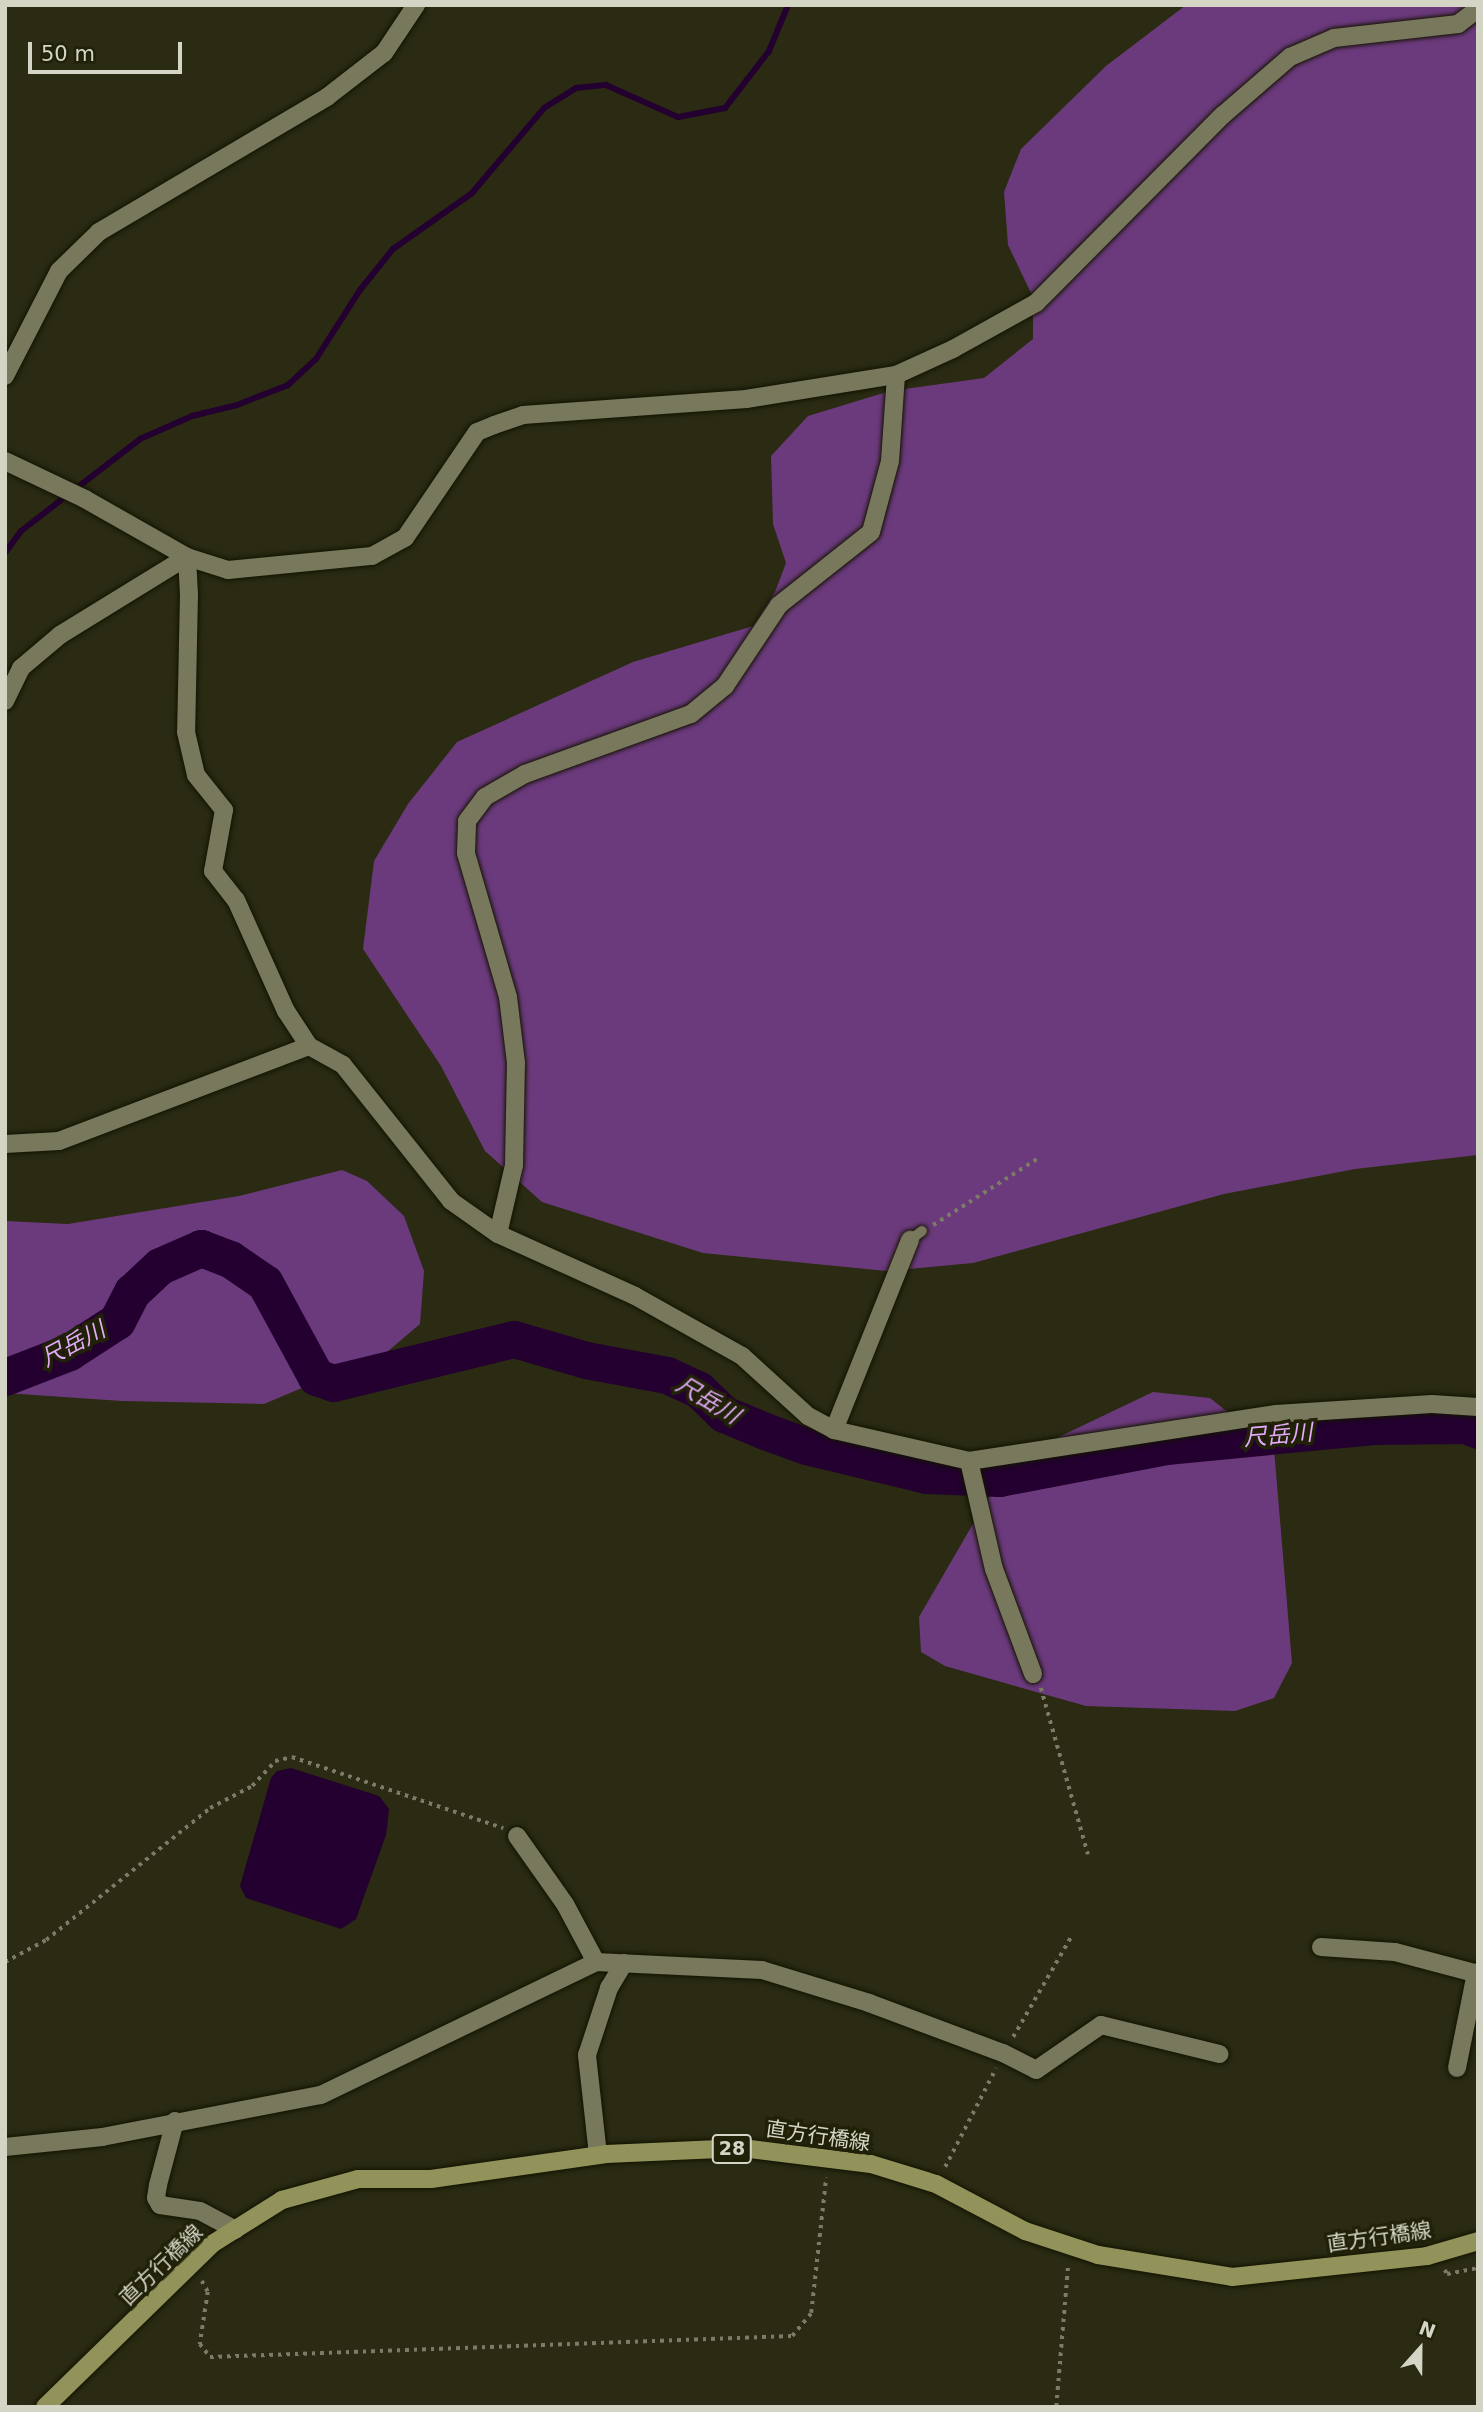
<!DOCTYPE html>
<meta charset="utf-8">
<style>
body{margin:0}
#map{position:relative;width:1483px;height:2412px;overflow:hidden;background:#2a2b12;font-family:"DejaVu Sans","Noto Sans JP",sans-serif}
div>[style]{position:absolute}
.green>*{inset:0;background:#6b3a7c}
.water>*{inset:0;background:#23002f}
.stream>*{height:6px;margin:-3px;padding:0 3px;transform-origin:3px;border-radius:3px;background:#23002f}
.river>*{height:37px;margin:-18.5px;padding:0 18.5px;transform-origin:18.5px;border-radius:18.5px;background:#23002f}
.path>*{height:3.5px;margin-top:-1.75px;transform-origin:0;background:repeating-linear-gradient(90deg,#7b7b67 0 3.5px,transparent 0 8.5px)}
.roads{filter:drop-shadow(0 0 2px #131300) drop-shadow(0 0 2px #131300)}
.service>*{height:10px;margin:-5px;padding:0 5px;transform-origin:5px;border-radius:5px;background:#77785c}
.minor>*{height:18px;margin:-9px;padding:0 9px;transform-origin:9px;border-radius:9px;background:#77785c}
.tertiary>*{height:18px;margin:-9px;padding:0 9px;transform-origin:9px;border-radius:9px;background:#77785c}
.primary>*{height:18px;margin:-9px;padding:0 9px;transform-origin:9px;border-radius:9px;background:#91935a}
span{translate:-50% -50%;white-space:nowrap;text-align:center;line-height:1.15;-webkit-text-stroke:7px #212108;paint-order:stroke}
.shield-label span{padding:2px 5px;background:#212108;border:2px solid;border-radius:5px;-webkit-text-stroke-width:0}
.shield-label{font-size:19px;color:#d5d5c6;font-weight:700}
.street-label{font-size:21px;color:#d5d5c6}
.water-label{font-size:23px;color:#e3abf9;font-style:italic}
.frame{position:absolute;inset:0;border:7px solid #d5d5c6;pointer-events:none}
.north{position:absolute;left:1385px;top:2314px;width:70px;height:70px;-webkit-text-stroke:5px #212108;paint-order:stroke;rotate:21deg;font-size:19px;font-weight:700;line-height:28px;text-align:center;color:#d5d5c6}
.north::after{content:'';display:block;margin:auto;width:24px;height:32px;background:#d5d5c6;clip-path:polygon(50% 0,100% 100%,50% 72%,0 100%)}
.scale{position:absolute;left:28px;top:42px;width:154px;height:32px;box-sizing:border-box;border:4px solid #d5d5c6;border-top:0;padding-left:9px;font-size:21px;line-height:24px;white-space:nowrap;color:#d5d5c6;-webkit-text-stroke:5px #212108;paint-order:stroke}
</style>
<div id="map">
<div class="green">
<i style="clip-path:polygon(1186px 5px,1478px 5px,1478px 1155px,1355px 1169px,1224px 1194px,973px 1263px,887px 1271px,703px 1253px,542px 1202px,485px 1151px,441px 1066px,363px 949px,374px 861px,408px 804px,457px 742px,633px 662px,753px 626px,775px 592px,786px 563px,773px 524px,771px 456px,808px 416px,890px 391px,984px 378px,1033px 339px,1033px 297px,1008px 245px,1004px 192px,1021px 149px,1106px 66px)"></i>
<i style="clip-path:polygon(342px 1170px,367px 1181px,404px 1216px,424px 1271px,420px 1324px,387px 1352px,264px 1404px,122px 1401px,5px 1393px,5px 1221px,68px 1224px,239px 1196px)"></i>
<i style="clip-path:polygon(1153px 1392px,1210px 1398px,1274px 1449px,1292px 1663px,1274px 1698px,1235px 1711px,1086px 1706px,945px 1666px,921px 1652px,919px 1617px,988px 1498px,1044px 1444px)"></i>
</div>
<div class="water">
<i style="clip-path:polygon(291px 1768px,379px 1796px,389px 1809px,386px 1835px,356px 1919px,341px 1929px,246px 1898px,240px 1886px,271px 1778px,277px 1771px)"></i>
</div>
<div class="stream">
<i style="left:5px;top:553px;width:27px;rotate:-54deg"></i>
<i style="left:21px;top:531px;width:150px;rotate:-37.7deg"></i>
<i style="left:140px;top:439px;width:57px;rotate:-23.9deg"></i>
<i style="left:192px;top:416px;width:46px;rotate:-13.7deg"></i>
<i style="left:237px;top:405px;width:55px;rotate:-21.4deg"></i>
<i style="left:288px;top:385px;width:38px;rotate:-43deg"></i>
<i style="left:316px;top:359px;width:82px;rotate:-57.5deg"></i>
<i style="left:360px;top:290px;width:53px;rotate:-51.2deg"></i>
<i style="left:393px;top:249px;width:97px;rotate:-35.3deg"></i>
<i style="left:472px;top:193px;width:111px;rotate:-49.7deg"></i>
<i style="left:544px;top:108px;width:38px;rotate:-32deg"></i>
<i style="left:576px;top:88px;width:30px;rotate:-6deg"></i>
<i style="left:606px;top:85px;width:79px;rotate:24deg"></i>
<i style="left:678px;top:117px;width:48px;rotate:-10.8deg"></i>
<i style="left:725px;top:108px;width:72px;rotate:-52.3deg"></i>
<i style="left:769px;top:51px;width:50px;rotate:-67.6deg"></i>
</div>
<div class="river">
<i style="left:5px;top:1377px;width:69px;rotate:-21.3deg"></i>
<i style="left:69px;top:1352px;width:57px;rotate:-32.9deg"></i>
<i style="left:117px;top:1321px;width:33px;rotate:-63deg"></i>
<i style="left:132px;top:1292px;width:38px;rotate:-43deg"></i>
<i style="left:160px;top:1266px;width:45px;rotate:-23.7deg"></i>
<i style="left:201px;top:1248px;width:31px;rotate:21deg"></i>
<i style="left:230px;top:1259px;width:42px;rotate:34.4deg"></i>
<i style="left:265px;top:1283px;width:107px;rotate:61.5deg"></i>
<i style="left:316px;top:1377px;width:18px;rotate:19deg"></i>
<i style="left:333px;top:1383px;width:186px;rotate:-13.7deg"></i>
<i style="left:514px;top:1339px;width:75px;rotate:16.3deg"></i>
<i style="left:586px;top:1360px;width:82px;rotate:10.5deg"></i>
<i style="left:667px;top:1375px;width:35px;rotate:25deg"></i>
<i style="left:699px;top:1390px;width:35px;rotate:44deg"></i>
<i style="left:724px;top:1414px;width:44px;rotate:22.5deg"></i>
<i style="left:765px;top:1431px;width:44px;rotate:20.1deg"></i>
<i style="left:806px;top:1446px;width:124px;rotate:13.5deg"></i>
<i style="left:927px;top:1475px;width:72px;rotate:2.4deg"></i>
<i style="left:999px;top:1478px;width:170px;rotate:-10.8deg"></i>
<i style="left:1166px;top:1446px;width:208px;rotate:-5.5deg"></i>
<i style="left:1373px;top:1426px;width:92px;rotate:-0.6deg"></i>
<i style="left:1465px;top:1425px;width:14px;rotate:21deg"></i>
</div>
<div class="path">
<i style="left:933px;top:1225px;width:123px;rotate:-32.4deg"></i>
<i style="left:1041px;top:1688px;width:173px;rotate:74.2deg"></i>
<i style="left:5px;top:1962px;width:47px;rotate:-28.2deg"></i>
<i style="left:46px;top:1940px;width:211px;rotate:-38.8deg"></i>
<i style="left:210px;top:1808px;width:47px;rotate:-27.6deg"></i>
<i style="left:252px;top:1786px;width:34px;rotate:-47deg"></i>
<i style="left:275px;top:1761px;width:17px;rotate:-13deg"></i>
<i style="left:292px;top:1757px;width:223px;rotate:18.6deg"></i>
<i style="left:1013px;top:2037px;width:116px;rotate:-59.9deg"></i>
<i style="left:945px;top:2167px;width:111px;rotate:-62.7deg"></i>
<i style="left:1445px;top:2270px;width:4px;rotate:63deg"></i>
<i style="left:1447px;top:2274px;width:32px;rotate:-11deg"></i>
<i style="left:202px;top:2281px;width:13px;rotate:61deg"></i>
<i style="left:208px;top:2292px;width:53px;rotate:98.7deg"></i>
<i style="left:200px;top:2344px;width:16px;rotate:52deg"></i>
<i style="left:210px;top:2357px;width:582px;rotate:-2.07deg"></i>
<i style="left:792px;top:2336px;width:30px;rotate:-50deg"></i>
<i style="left:811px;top:2313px;width:136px;rotate:-83.7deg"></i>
<i style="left:1056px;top:2407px;width:143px;rotate:-85.2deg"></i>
</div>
<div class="roads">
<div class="service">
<i style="left:910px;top:1240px;width:15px;rotate:-37deg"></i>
</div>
<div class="minor">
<i style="left:187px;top:557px;width:37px;rotate:87deg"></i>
<i style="left:189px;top:594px;width:138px;rotate:91.2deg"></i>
<i style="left:186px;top:732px;width:44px;rotate:76.9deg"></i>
<i style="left:196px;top:775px;width:45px;rotate:51.3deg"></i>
<i style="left:224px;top:810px;width:62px;rotate:100.2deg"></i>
<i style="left:213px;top:871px;width:37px;rotate:52deg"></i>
<i style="left:236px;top:900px;width:122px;rotate:65.8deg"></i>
<i style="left:286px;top:1011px;width:42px;rotate:56.7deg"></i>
<i style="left:309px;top:1046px;width:39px;rotate:29deg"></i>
<i style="left:343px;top:1065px;width:174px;rotate:51.5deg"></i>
<i style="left:451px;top:1201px;width:57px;rotate:35.1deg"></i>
<i style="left:498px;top:1234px;width:150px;rotate:24.3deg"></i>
<i style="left:635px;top:1296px;width:123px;rotate:29.3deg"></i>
<i style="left:742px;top:1356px;width:89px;rotate:42.3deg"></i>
<i style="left:808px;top:1416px;width:30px;rotate:28deg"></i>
<i style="left:834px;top:1430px;width:139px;rotate:12.9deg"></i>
<i style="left:969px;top:1461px;width:311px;rotate:-8.7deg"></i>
<i style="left:1276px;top:1414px;width:156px;rotate:-3.7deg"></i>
<i style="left:1432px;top:1404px;width:46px;rotate:3.7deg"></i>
<i style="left:5px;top:701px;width:37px;rotate:-64deg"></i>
<i style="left:21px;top:668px;width:51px;rotate:-40.2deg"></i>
<i style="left:60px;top:635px;width:149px;rotate:-31.6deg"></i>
<i style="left:187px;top:557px;width:43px;rotate:17.6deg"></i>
<i style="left:228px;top:570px;width:145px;rotate:-5.6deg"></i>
<i style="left:372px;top:556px;width:38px;rotate:-29deg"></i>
<i style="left:405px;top:538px;width:128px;rotate:-55.8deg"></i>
<i style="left:477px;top:432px;width:18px;rotate:-22deg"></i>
<i style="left:494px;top:425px;width:31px;rotate:-19deg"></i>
<i style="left:523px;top:415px;width:224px;rotate:-4.1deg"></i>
<i style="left:746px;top:399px;width:152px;rotate:-9.1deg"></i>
<i style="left:896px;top:375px;width:63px;rotate:-24.5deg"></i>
<i style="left:953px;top:349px;width:95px;rotate:-29deg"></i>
<i style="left:1036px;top:303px;width:265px;rotate:-45.2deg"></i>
<i style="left:1223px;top:115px;width:89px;rotate:-40.9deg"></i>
<i style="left:1290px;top:57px;width:48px;rotate:-23.4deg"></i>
<i style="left:1334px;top:38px;width:125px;rotate:-6.4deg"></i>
<i style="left:1458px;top:24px;width:25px;rotate:-37deg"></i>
<i style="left:5px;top:1144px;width:54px;rotate:-3.2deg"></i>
<i style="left:59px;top:1141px;width:267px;rotate:-20.8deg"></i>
<i style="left:498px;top:1234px;width:71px;rotate:-76.9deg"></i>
<i style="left:514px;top:1165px;width:102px;rotate:-88.9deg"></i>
<i style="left:516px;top:1063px;width:66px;rotate:-96.9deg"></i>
<i style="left:508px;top:997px;width:150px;rotate:-106.3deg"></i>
<i style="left:466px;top:853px;width:32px;rotate:-88deg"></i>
<i style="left:467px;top:821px;width:30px;rotate:-53deg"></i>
<i style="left:485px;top:797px;width:46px;rotate:-29.9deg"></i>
<i style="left:525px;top:774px;width:177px;rotate:-19.9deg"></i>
<i style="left:691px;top:714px;width:44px;rotate:-39.5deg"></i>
<i style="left:725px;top:686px;width:97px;rotate:-56.3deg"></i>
<i style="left:779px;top:605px;width:117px;rotate:-38.4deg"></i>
<i style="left:871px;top:532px;width:73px;rotate:-75deg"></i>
<i style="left:890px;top:461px;width:86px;rotate:-86deg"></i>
<i style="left:834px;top:1430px;width:205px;rotate:-68.2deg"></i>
<i style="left:969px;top:1461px;width:111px;rotate:77deg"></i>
<i style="left:994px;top:1569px;width:112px;rotate:69.6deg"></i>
<i style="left:517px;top:1836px;width:83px;rotate:54.8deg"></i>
<i style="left:565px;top:1904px;width:66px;rotate:61.9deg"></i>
<i style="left:1321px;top:1947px;width:74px;rotate:3.9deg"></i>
<i style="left:1395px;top:1952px;width:86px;rotate:14.8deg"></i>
<i style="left:1457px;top:2068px;width:97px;rotate:-78.7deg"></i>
<i style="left:175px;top:2121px;width:66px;rotate:104.9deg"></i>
<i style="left:158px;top:2185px;width:13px;rotate:99deg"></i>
<i style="left:156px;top:2198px;width:8px;rotate:60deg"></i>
<i style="left:160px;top:2205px;width:40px;rotate:8.5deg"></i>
<i style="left:200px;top:2211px;width:40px;rotate:28deg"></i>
<i style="left:5px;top:2147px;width:98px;rotate:-5.9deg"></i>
<i style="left:102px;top:2137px;width:223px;rotate:-10.9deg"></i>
<i style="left:321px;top:2095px;width:305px;rotate:-25.8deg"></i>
<i style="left:596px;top:1962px;width:166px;rotate:2.8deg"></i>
<i style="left:762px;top:1970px;width:112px;rotate:17.1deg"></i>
<i style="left:869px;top:2003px;width:143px;rotate:20.5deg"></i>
<i style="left:1003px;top:2053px;width:37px;rotate:27deg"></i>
<i style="left:1036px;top:2070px;width:79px;rotate:-34.7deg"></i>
<i style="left:1101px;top:2025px;width:122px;rotate:13.8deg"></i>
<i style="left:598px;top:2155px;width:101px;rotate:-96.3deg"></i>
<i style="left:587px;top:2055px;width:71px;rotate:-71.8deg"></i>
<i style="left:609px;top:1988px;width:29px;rotate:-59deg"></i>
</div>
<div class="tertiary">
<i style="left:5px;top:376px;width:118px;rotate:-62.8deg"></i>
<i style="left:59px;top:271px;width:56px;rotate:-44.3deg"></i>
<i style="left:99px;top:232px;width:265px;rotate:-30.6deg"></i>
<i style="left:327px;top:97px;width:72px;rotate:-37.7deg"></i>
<i style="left:384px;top:53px;width:58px;rotate:-56.3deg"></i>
<i style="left:5px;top:461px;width:89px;rotate:25.4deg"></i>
<i style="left:85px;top:499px;width:117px;rotate:29.6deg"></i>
</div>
<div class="primary">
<i style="left:45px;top:2407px;width:233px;rotate:-44.3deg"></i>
<i style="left:212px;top:2244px;width:83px;rotate:-32.2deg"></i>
<i style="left:282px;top:2200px;width:79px;rotate:-15.4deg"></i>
<i style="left:358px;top:2179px;width:73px"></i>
<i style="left:431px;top:2179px;width:177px;rotate:-8.1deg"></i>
<i style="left:606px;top:2154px;width:136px;rotate:-2.5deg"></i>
<i style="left:742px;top:2148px;width:130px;rotate:7.1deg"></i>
<i style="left:871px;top:2164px;width:68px;rotate:17.1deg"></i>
<i style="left:936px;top:2184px;width:101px;rotate:27.8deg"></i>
<i style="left:1025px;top:2231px;width:77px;rotate:18.2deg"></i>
<i style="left:1098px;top:2255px;width:136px;rotate:9.3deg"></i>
<i style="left:1232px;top:2277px;width:196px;rotate:-6.1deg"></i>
<i style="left:1427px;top:2256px;width:53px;rotate:-16.4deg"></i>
</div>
</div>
<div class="shield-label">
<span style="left:732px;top:2149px">28</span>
</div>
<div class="street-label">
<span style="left:818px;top:2136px;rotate:8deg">直方行橋線</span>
<span style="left:1379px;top:2237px;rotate:-8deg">直方行橋線</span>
<span style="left:161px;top:2265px;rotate:-44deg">直方行橋線</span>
</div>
<div class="water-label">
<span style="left:73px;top:1344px;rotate:-28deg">尺岳川</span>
<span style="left:708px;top:1400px;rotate:31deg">尺岳川</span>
<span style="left:1278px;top:1435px;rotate:-5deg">尺岳川</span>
</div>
<div class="frame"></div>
<div class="north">N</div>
<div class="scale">50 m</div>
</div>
